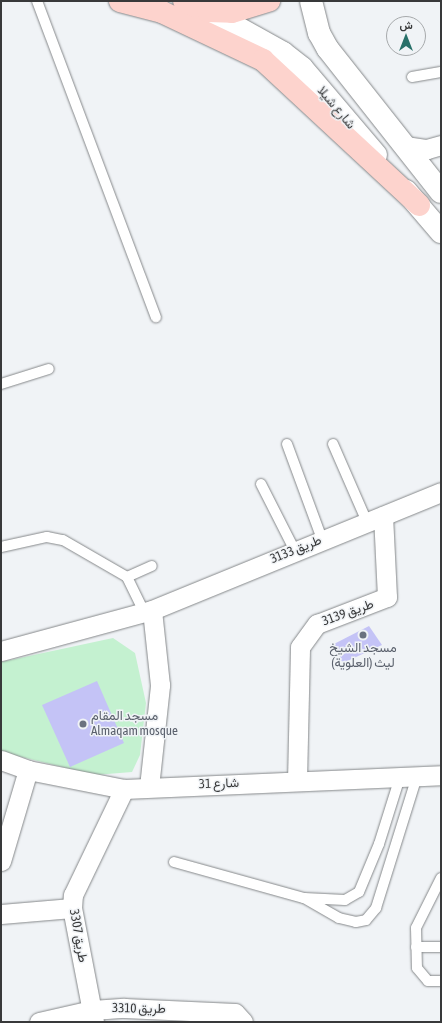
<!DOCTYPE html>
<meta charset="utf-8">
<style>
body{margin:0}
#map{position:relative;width:442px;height:1023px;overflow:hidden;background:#f0f3f6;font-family:"Asap Condensed",Vazirmatn,sans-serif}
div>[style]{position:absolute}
.green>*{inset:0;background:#c4f1d0}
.building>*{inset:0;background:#c4c3f6}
.roads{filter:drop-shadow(0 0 1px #85888a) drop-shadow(0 0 1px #85888a)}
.lane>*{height:10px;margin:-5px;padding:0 5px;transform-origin:5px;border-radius:5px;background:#fff}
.street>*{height:19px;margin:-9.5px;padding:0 9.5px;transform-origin:9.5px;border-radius:9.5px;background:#fff}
.secondary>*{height:22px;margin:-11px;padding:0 11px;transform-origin:11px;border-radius:11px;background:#fff}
.primary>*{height:22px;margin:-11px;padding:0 11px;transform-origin:11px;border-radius:11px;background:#fdd3cd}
.dots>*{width:11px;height:11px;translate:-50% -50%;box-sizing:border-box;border:2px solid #f0f3f6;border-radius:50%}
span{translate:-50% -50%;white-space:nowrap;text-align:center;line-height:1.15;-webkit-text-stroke:3px #f0f3f6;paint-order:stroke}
.street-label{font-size:13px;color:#38393a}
.worship-label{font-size:13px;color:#5b616d}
.left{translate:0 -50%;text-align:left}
.frame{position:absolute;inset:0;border:2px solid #38393a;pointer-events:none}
.north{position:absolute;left:386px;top:16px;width:40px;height:40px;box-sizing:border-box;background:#f0f3f6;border:1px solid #a6a9ab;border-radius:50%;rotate:0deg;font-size:11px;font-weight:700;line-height:16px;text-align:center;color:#38393a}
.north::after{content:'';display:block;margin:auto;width:14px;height:18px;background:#287069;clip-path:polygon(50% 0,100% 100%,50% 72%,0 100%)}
</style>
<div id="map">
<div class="green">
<i style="clip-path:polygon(113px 638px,135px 653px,146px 703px,140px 755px,132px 772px,95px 775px,1px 752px,1px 662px)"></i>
</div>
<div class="building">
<i style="clip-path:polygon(369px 626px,382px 645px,343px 663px,332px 645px)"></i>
<i style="clip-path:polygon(97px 681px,124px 743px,70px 767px,42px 705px)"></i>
</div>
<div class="roads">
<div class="lane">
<i style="left:37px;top:1px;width:338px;rotate:69.4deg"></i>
<i style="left:412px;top:77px;width:29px;rotate:-10deg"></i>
<i style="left:1px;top:384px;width:50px;rotate:-17.4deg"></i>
<i style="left:287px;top:444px;width:101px;rotate:69.8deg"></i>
<i style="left:333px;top:444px;width:85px;rotate:66.4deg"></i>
<i style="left:261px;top:484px;width:73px;rotate:63.1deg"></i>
<i style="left:1px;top:547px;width:47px;rotate:-12.3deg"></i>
<i style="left:47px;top:537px;width:16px;rotate:11deg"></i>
<i style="left:63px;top:540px;width:74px;rotate:30deg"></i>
<i style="left:127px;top:577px;width:39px;rotate:64deg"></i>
<i style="left:127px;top:577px;width:27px;rotate:-24deg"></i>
<i style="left:174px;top:862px;width:135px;rotate:15.5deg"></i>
<i style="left:304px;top:898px;width:40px;rotate:29.7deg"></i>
<i style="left:339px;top:918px;width:17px;rotate:13deg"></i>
<i style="left:356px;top:922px;width:10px;rotate:-11deg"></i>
<i style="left:366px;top:920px;width:16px;rotate:-50deg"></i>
<i style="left:376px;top:908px;width:138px;rotate:-72.7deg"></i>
<i style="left:441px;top:878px;width:56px;rotate:116.6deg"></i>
<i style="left:416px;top:928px;width:40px;rotate:88.6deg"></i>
<i style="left:417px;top:968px;width:17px;rotate:50deg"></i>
<i style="left:428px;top:981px;width:13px"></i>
<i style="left:304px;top:898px;width:41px;rotate:2.8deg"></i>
<i style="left:345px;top:900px;width:16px;rotate:-30deg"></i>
<i style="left:359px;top:892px;width:52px;rotate:-67.4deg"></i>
<i style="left:379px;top:844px;width:70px;rotate:-72.6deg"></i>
<i style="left:416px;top:947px;width:25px"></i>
</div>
<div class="street">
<i style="left:405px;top:146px;width:22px;rotate:8deg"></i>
<i style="left:427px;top:149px;width:15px;rotate:-16deg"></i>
<i style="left:1px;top:651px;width:156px;rotate:-15.2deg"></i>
<i style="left:152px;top:610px;width:312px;rotate:-22.2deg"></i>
<i style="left:1px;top:760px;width:29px;rotate:20deg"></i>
<i style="left:28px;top:770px;width:98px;rotate:11.2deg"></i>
<i style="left:124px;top:789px;width:317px;rotate:-2.5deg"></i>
<i style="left:297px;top:781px;width:134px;rotate:-88.7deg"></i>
<i style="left:300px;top:647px;width:29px;rotate:-54deg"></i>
<i style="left:317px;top:624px;width:75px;rotate:-21.1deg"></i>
<i style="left:387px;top:597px;width:81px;rotate:-92.8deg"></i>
<i style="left:149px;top:787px;width:103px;rotate:-83.8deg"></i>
<i style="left:160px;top:685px;width:75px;rotate:-96.1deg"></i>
<i style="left:1px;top:861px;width:95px;rotate:-73.5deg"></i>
<i style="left:1px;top:914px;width:71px;rotate:-4.8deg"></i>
<i style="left:39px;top:1022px;width:54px;rotate:-12.8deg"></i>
<i style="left:92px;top:1010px;width:32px;rotate:-4deg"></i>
<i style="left:124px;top:1008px;width:111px;rotate:2.6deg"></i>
<i style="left:235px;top:1013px;width:12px;rotate:48deg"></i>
<i style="left:94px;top:1022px;width:116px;rotate:-100.9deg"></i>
<i style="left:72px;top:908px;width:13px;rotate:-86deg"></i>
<i style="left:73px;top:895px;width:118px;rotate:-64.3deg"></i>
</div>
<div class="secondary">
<i style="left:311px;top:1px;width:33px;rotate:76deg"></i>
<i style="left:319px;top:33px;width:18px;rotate:61deg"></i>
<i style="left:328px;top:49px;width:182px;rotate:51.7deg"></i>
<i style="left:208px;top:11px;width:86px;rotate:29.2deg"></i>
<i style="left:283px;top:53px;width:24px;rotate:38deg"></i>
<i style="left:302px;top:68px;width:114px;rotate:49.6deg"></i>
<i style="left:406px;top:191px;width:54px;rotate:49.5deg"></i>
</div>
<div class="primary">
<i style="left:120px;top:1px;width:43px;rotate:14.7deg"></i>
<i style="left:162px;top:12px;width:112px;rotate:25.4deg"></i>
<i style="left:263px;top:60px;width:213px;rotate:42.9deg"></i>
<i style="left:184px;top:1px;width:26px;rotate:23deg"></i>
<i style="left:208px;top:11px;width:24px;rotate:2deg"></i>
<i style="left:232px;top:12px;width:39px;rotate:-17deg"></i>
</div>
</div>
<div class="dots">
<i style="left:363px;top:635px;background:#6b7280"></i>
<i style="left:83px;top:724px;background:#6b7280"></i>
</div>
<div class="street-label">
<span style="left:336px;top:108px;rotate:50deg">شارع شيلا</span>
<span style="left:296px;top:550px;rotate:-22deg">طريق 3133</span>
<span style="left:348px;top:613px;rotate:-20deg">طريق 3139</span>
<span style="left:219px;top:784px;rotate:-2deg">شارع 31</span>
<span style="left:78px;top:936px;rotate:80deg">طريق 3307</span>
<span style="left:139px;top:1009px;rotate:1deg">طريق 3310</span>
</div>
<div class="worship-label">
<span style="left:363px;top:656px">مسجد الشيخ<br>ليث (العلوية)</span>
<span class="left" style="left:91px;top:724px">مسجد المقام<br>Almaqam mosque</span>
</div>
<div class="frame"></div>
<div class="north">ش</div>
</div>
